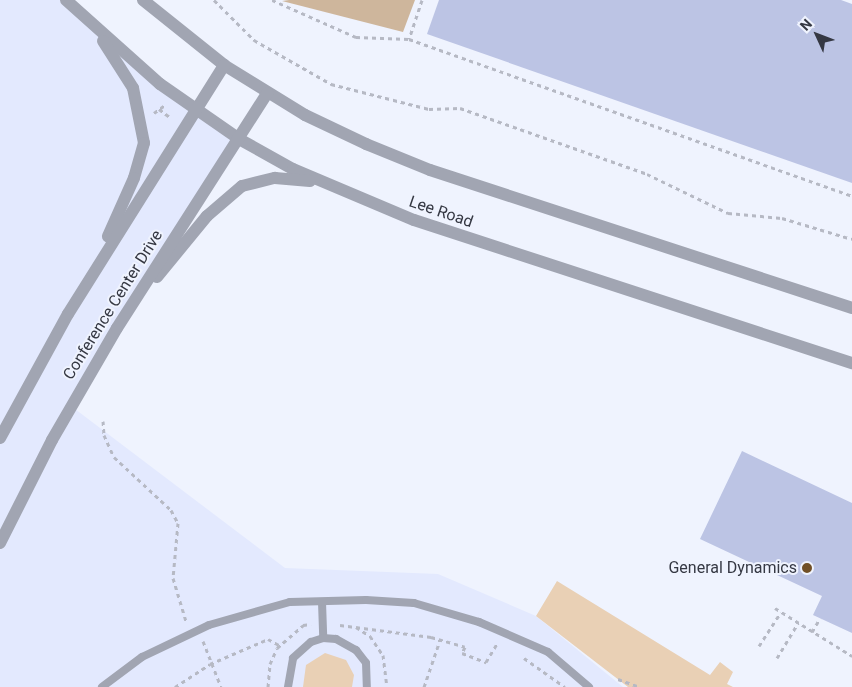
<!DOCTYPE html>
<style>
body{margin:0}
#map{position:relative;width:852px;height:687px;overflow:hidden;background:#eff3fe;font-family:Roboto,sans-serif}
div>[style]{position:absolute}
.built>*{inset:0;background:#e3e9fe}
.green>*{inset:0;background:#e9d0b5}
.forest>*{inset:0;background:#ceb69c}
.building>*{inset:0;background:#bcc4e4}
.path>*{height:3px;margin-top:-1.5px;transform-origin:0;background:repeating-linear-gradient(90deg,#b6b9c4 0 4px,transparent 0 8px)}
.service>*{height:8px;margin:-4px;padding:0 4px;transform-origin:4px;border-radius:4px;background:#a1a5b2}
.tertiary>*{height:12px;margin:-6px;padding:0 6px;transform-origin:6px;border-radius:6px;background:#a1a5b2}
.dots>*{width:14px;height:14px;translate:-50% -50%;box-sizing:border-box;border:2px solid #eff3fe;border-radius:50%}
span{translate:-50% -50%;white-space:nowrap;text-align:center;line-height:1.15;-webkit-text-stroke:4px #eff3fe;paint-order:stroke}
.street-label{font-size:16px;color:#353843}
.poi-label{font-size:16px;color:#353843}
.right{translate:-100% -50%;text-align:right}
.north{position:absolute;left:792px;top:10px;width:50px;height:50px;-webkit-text-stroke:4px #eff3fe;paint-order:stroke;rotate:313deg;font-size:14px;font-weight:700;line-height:20px;text-align:center;color:#353843}
.north::after{content:'';display:block;margin:auto;width:18px;height:22px;background:#353843;clip-path:polygon(50% 0,100% 100%,50% 72%,0 100%)}
</style>
<div id="map">
<div class="built">
<i style="clip-path:polygon(0 0,72px 0,92px 24px,239px 139px,71px 406px,285px 568px,438px 574px,536px 616px,623px 687px,0 687px)"></i>
</div>
<div class="green">
<i style="clip-path:polygon(557px 581px,710px 675px,720px 662px,733px 672px,727px 684px,733px 687px,628px 687px,536px 616px)"></i>
<i style="clip-path:polygon(325px 653px,346px 660px,354px 675px,352px 687px,303px 687px,306px 665px)"></i>
</div>
<div class="forest">
<i style="clip-path:polygon(289px 0,415px 0,403px 32px,282px 1px)"></i>
</div>
<div class="building">
<i style="clip-path:polygon(439px 0,841px 0,852px 4px,852px 183px,427px 34px)"></i>
<i style="clip-path:polygon(742px 451px,852px 503px,852px 633px,813px 615px,822px 596px,700px 539px)"></i>
</div>
<div class="path">
<i style="left:214px;top:0;width:57px;rotate:45deg"></i>
<i style="left:254px;top:40px;width:89px;rotate:29.7deg"></i>
<i style="left:331px;top:84px;width:101px;rotate:14.3deg"></i>
<i style="left:429px;top:109px;width:31px;rotate:-2deg"></i>
<i style="left:460px;top:108px;width:198px;rotate:19.4deg"></i>
<i style="left:647px;top:174px;width:90px;rotate:25.7deg"></i>
<i style="left:728px;top:213px;width:54px;rotate:5.3deg"></i>
<i style="left:782px;top:218px;width:73px;rotate:16.7deg"></i>
<i style="left:272px;top:0;width:92px;rotate:23.8deg"></i>
<i style="left:356px;top:37px;width:53px;rotate:2.2deg"></i>
<i style="left:422px;top:0;width:41px;rotate:108.4deg"></i>
<i style="left:409px;top:39px;width:470px;rotate:19.5deg"></i>
<i style="left:159px;top:109px;width:15px;rotate:37deg"></i>
<i style="left:154px;top:113px;width:14px;rotate:-36deg"></i>
<i style="left:103px;top:421px;width:14px;rotate:86deg"></i>
<i style="left:104px;top:435px;width:24px;rotate:66deg"></i>
<i style="left:114px;top:457px;width:78px;rotate:42.9deg"></i>
<i style="left:171px;top:510px;width:15px;rotate:62deg"></i>
<i style="left:178px;top:523px;width:55px;rotate:95.2deg"></i>
<i style="left:173px;top:578px;width:45px;rotate:73.2deg"></i>
<i style="left:775px;top:608px;width:91px;rotate:31.9deg"></i>
<i style="left:340px;top:625px;width:92px;rotate:7.5deg"></i>
<i style="left:431px;top:637px;width:35px;rotate:16deg"></i>
<i style="left:465px;top:647px;width:7px;rotate:117deg"></i>
<i style="left:462px;top:653px;width:26px;rotate:21deg"></i>
<i style="left:486px;top:662px;width:21px;rotate:-59deg"></i>
<i style="left:356px;top:627px;width:17px;rotate:33deg"></i>
<i style="left:370px;top:636px;width:23px;rotate:56deg"></i>
<i style="left:383px;top:655px;width:32px;rotate:83deg"></i>
<i style="left:812px;top:632px;width:16px;rotate:-60deg"></i>
<i style="left:203px;top:641px;width:49px;rotate:68.6deg"></i>
<i style="left:759px;top:646px;width:40px;rotate:-57.1deg"></i>
<i style="left:524px;top:658px;width:50px;rotate:35.3deg"></i>
<i style="left:777px;top:658px;width:41px;rotate:-59deg"></i>
<i style="left:618px;top:679px;width:23px;rotate:20deg"></i>
<i style="left:175px;top:687px;width:42px;rotate:-33.3deg"></i>
<i style="left:210px;top:664px;width:63px;rotate:-23.3deg"></i>
<i style="left:268px;top:639px;width:13px;rotate:29deg"></i>
<i style="left:268px;top:687px;width:23px;rotate:-85deg"></i>
<i style="left:270px;top:664px;width:17px;rotate:-66deg"></i>
<i style="left:277px;top:648px;width:35px;rotate:-41deg"></i>
<i style="left:303px;top:625px;width:8px;rotate:-7deg"></i>
<i style="left:424px;top:687px;width:50px;rotate:-71.2deg"></i>
</div>
<div class="service">
<i style="left:322px;top:602px;width:36px;rotate:88deg"></i>
<i style="left:102px;top:687px;width:50px;rotate:-36.9deg"></i>
<i style="left:142px;top:657px;width:74px;rotate:-25.5deg"></i>
<i style="left:209px;top:625px;width:84px;rotate:-15.9deg"></i>
<i style="left:290px;top:602px;width:76px;rotate:-1.5deg"></i>
<i style="left:366px;top:600px;width:48px;rotate:3.6deg"></i>
<i style="left:414px;top:603px;width:68px;rotate:16.3deg"></i>
<i style="left:479px;top:622px;width:75px;rotate:23.5deg"></i>
<i style="left:548px;top:652px;width:54px;rotate:40.5deg"></i>
<i style="left:288px;top:687px;width:29px;rotate:-80deg"></i>
<i style="left:293px;top:658px;width:24px;rotate:-42deg"></i>
<i style="left:311px;top:642px;width:13px;rotate:-18deg"></i>
<i style="left:323px;top:638px;width:13px;rotate:4deg"></i>
<i style="left:336px;top:639px;width:23px;rotate:29deg"></i>
<i style="left:356px;top:650px;width:16px;rotate:52deg"></i>
<i style="left:366px;top:663px;width:24px;rotate:88deg"></i>
</div>
<div class="tertiary">
<i style="left:66px;top:0;width:126px;rotate:41.8deg"></i>
<i style="left:160px;top:84px;width:96px;rotate:34.8deg"></i>
<i style="left:239px;top:139px;width:62px;rotate:29.1deg"></i>
<i style="left:293px;top:169px;width:131px;rotate:22.9deg"></i>
<i style="left:414px;top:220px;width:461px;rotate:18.1deg"></i>
<i style="left:143px;top:0;width:104px;rotate:38.7deg"></i>
<i style="left:224px;top:65px;width:95px;rotate:31.7deg"></i>
<i style="left:305px;top:115px;width:68px;rotate:25.4deg"></i>
<i style="left:366px;top:144px;width:69px;rotate:22.1deg"></i>
<i style="left:430px;top:170px;width:444px;rotate:18.1deg"></i>
<i style="left:103px;top:41px;width:56px;rotate:57.4deg"></i>
<i style="left:133px;top:88px;width:56px;rotate:78.7deg"></i>
<i style="left:144px;top:143px;width:36px;rotate:106deg"></i>
<i style="left:134px;top:178px;width:64px;rotate:114.1deg"></i>
<i style="left:157px;top:277px;width:79px;rotate:-50.7deg"></i>
<i style="left:207px;top:216px;width:46px;rotate:-40.6deg"></i>
<i style="left:242px;top:186px;width:34px;rotate:-14deg"></i>
<i style="left:275px;top:178px;width:35px;rotate:5deg"></i>
<i style="left:0;top:438px;width:141px;rotate:-61.3deg"></i>
<i style="left:68px;top:314px;width:294px;rotate:-57.9deg"></i>
<i style="left:0;top:543px;width:115px;rotate:-63.2deg"></i>
<i style="left:52px;top:440px;width:129px;rotate:-59.9deg"></i>
<i style="left:117px;top:328px;width:279px;rotate:-57.4deg"></i>
</div>
<div class="dots">
<i style="left:807px;top:568px;background:#715027"></i>
</div>
<div class="street-label">
<span style="left:441px;top:212px;rotate:19deg">Lee Road</span>
<span style="left:113px;top:305px;rotate:-58deg">Conference Center Drive</span>
</div>
<div class="poi-label">
<span class="right" style="left:797px;top:568px">General Dynamics</span>
</div>
<div class="north">N</div>
</div>
